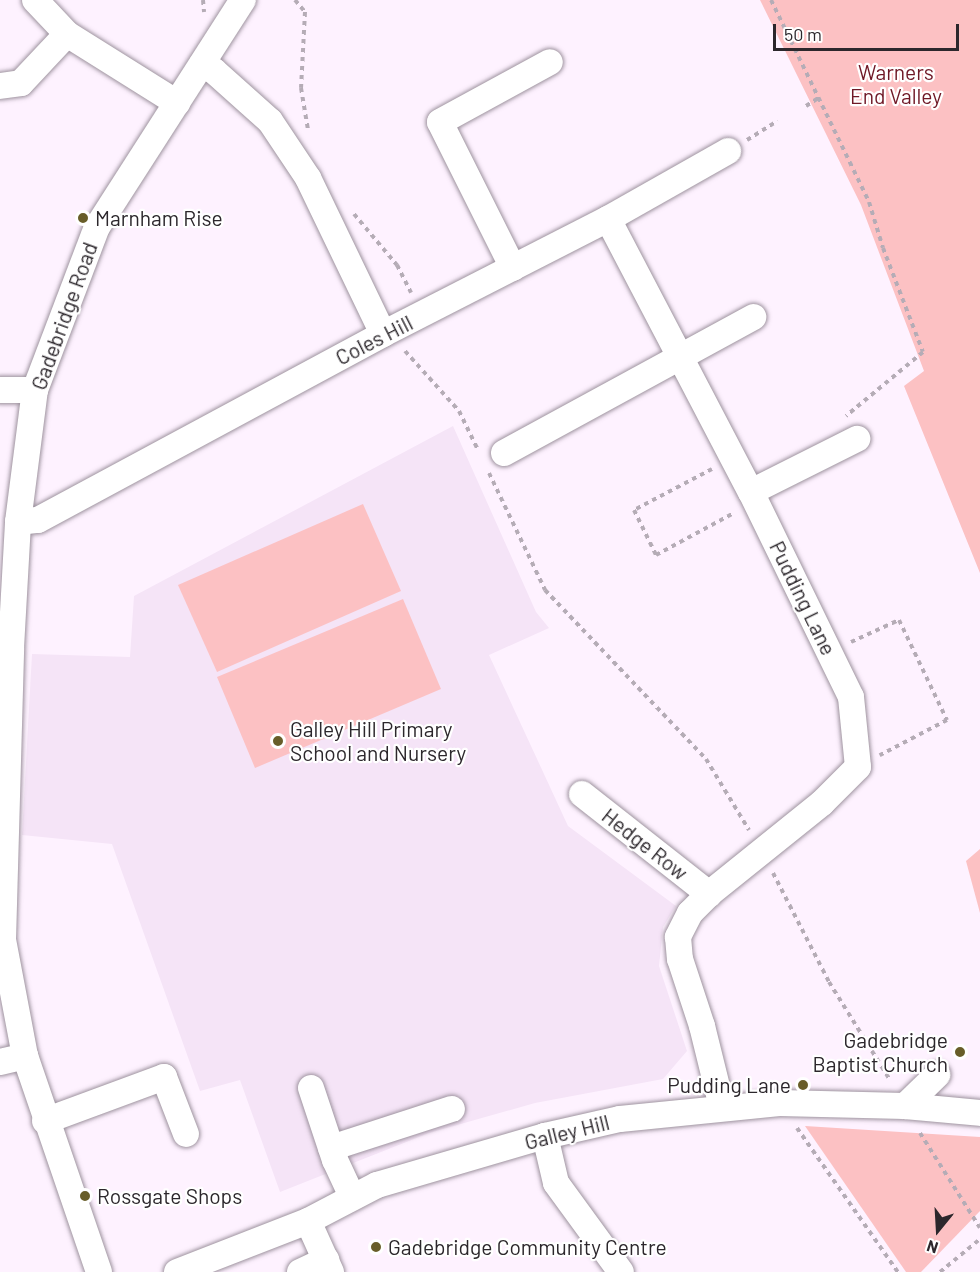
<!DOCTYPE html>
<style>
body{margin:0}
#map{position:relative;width:980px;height:1272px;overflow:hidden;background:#fef2ff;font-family:Barlow,sans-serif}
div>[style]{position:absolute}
.built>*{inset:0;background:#f5e4f7}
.green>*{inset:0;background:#fcc1c3}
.path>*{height:4px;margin-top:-2px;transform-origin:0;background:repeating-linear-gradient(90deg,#b5acb6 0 4.5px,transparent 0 9px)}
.roads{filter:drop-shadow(0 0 2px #9e939f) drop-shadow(0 0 2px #9e939f)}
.minor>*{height:26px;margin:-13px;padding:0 13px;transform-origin:13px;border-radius:13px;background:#fff}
.dots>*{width:16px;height:16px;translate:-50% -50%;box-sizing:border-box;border:3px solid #fff;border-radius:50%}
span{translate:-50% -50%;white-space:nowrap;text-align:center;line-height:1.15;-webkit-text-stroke:4.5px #fff;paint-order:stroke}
.park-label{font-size:21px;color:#6f1826}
.poi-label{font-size:21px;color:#2c272c}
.left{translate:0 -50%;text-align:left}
.right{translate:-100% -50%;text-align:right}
.street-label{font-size:21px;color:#2c272c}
.north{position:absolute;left:908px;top:1200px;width:60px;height:60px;-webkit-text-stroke:4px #fff;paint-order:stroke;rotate:198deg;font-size:16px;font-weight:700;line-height:24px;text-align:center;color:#2c272c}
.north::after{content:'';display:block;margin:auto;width:21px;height:27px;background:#2c272c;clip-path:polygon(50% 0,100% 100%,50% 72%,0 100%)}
.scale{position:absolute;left:773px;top:24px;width:186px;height:27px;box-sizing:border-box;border:3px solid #2c272c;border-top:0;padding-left:8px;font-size:18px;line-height:21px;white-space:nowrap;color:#2c272c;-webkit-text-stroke:4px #fff;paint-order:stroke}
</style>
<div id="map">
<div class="built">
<i style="clip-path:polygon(453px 426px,536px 612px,549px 628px,489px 655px,568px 826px,676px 906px,663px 927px,659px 966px,687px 1051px,663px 1079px,535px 1103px,429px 1133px,280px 1192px,240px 1080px,200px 1091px,112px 844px,22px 835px,32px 654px,130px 657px,134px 596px)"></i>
</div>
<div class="green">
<i style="clip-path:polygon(760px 0,980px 0,980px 573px,904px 386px,924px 371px,861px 205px)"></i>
<i style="clip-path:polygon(363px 504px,401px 591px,217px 672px,178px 585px)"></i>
<i style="clip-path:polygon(403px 599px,441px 689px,255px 768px,217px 677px)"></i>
<i style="clip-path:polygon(980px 849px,980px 913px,966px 861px)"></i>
<i style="clip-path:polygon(805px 1126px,980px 1137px,980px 1211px,921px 1272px,906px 1272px)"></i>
</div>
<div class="path">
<i style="left:203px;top:0;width:12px;rotate:85deg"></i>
<i style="left:295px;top:0;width:16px;rotate:50deg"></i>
<i style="left:305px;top:12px;width:76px;rotate:93deg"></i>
<i style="left:301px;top:88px;width:43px;rotate:80.5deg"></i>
<i style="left:771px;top:0;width:225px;rotate:64.1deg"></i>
<i style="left:869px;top:202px;width:48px;rotate:73.1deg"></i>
<i style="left:883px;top:248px;width:111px;rotate:69deg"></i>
<i style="left:923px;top:352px;width:100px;rotate:140.3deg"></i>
<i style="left:806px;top:106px;width:17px;rotate:-33deg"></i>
<i style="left:747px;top:140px;width:36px;rotate:-32deg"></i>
<i style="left:354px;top:214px;width:67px;rotate:49.9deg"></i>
<i style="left:397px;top:265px;width:31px;rotate:63deg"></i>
<i style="left:405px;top:351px;width:81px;rotate:48deg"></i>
<i style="left:459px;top:411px;width:43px;rotate:64deg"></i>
<i style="left:712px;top:469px;width:88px;rotate:152.3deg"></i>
<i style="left:634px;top:510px;width:50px;rotate:63.9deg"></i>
<i style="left:656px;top:555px;width:89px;rotate:-28.3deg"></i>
<i style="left:489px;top:473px;width:130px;rotate:64.4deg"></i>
<i style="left:545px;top:590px;width:233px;rotate:46.4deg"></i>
<i style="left:706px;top:759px;width:83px;rotate:58.8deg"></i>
<i style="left:851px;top:642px;width:53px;rotate:-24.6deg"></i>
<i style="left:899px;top:620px;width:111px;rotate:64.4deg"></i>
<i style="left:947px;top:720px;width:76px;rotate:152.4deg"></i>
<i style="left:773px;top:873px;width:123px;rotate:62.8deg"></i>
<i style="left:829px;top:982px;width:115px;rotate:58.1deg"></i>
<i style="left:797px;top:1128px;width:176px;rotate:55deg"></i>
<i style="left:920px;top:1133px;width:112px;rotate:57.7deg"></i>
<i style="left:940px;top:1272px;width:52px;rotate:-39.5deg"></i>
</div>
<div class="roads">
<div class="minor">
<i style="left:35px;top:0;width:47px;rotate:46.7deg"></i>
<i style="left:67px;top:34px;width:130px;rotate:32.1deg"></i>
<i style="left:202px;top:64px;width:14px;rotate:30deg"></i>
<i style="left:214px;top:71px;width:75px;rotate:41.8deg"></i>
<i style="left:270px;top:121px;width:69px;rotate:56.3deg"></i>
<i style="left:308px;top:178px;width:173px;rotate:64.3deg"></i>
<i style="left:0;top:86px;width:21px;rotate:-8deg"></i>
<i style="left:21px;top:83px;width:67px;rotate:-46.8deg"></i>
<i style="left:608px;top:219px;width:308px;rotate:62.4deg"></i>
<i style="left:751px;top:492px;width:228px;rotate:64deg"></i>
<i style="left:851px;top:697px;width:70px;rotate:84.3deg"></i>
<i style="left:858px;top:767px;width:51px;rotate:135deg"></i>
<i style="left:822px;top:803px;width:145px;rotate:141.2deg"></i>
<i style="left:709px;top:894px;width:27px;rotate:135deg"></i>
<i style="left:690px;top:913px;width:27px;rotate:117deg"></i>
<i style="left:678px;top:937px;width:22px;rotate:85deg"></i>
<i style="left:680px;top:959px;width:71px;rotate:71.8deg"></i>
<i style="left:702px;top:1026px;width:83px;rotate:76.1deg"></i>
<i style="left:513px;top:268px;width:163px;rotate:-116.6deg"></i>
<i style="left:440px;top:122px;width:125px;rotate:-28.6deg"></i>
<i style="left:0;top:390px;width:35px"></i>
<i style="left:504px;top:453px;width:284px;rotate:-28.6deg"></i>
<i style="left:751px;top:492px;width:119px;rotate:-26.6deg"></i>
<i style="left:18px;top:522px;width:20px;rotate:-6deg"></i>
<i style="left:38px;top:520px;width:392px;rotate:-28.3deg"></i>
<i style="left:383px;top:334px;width:253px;rotate:-27.1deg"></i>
<i style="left:608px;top:219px;width:138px;rotate:-29.5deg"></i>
<i style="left:582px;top:794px;width:162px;rotate:38.2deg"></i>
<i style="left:0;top:1062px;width:26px;rotate:-13deg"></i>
<i style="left:311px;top:1088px;width:76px;rotate:71.6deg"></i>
<i style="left:335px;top:1160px;width:40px;rotate:65deg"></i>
<i style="left:905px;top:1106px;width:45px;rotate:-44.1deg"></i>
<i style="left:45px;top:1121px;width:127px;rotate:-20.3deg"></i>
<i style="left:164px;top:1077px;width:61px;rotate:68.9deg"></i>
<i style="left:545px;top:1136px;width:48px;rotate:76.8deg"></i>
<i style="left:556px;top:1183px;width:110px;rotate:53.9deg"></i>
<i style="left:331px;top:1148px;width:127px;rotate:-17.9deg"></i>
<i style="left:308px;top:1221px;width:56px;rotate:65.7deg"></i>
<i style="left:99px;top:1272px;width:228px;rotate:-108.9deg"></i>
<i style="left:25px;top:1056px;width:118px;rotate:-100.7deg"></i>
<i style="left:3px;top:940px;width:292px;rotate:-88.4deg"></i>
<i style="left:11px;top:648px;width:126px;rotate:-86.8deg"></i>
<i style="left:18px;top:522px;width:133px;rotate:-82.7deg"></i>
<i style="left:35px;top:390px;width:174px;rotate:-69.2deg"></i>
<i style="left:97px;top:227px;width:270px;rotate:-57.3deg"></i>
<i style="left:177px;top:1272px;width:141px;rotate:-21.3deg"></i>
<i style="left:308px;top:1221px;width:78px;rotate:-27.6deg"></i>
<i style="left:377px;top:1185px;width:175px;rotate:-16.3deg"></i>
<i style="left:545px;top:1136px;width:77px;rotate:-12.8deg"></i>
<i style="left:620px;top:1119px;width:160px;rotate:-5.7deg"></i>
<i style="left:779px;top:1103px;width:126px;rotate:1.4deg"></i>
<i style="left:905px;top:1106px;width:75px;rotate:5.3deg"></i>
<i style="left:300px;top:1272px;width:29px;rotate:-25deg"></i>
</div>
</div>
<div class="dots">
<i style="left:83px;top:218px;background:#685d29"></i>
<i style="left:278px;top:741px;background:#685d29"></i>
<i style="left:960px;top:1052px;background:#685d29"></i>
<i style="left:803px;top:1085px;background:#685d29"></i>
<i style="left:85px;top:1196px;background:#685d29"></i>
<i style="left:376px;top:1247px;background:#685d29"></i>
</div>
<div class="park-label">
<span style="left:896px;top:84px">Warners<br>End Valley</span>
</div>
<div class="poi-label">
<span class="left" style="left:95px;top:218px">Marnham Rise</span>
<span class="left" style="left:290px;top:741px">Galley Hill Primary<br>School and Nursery</span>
<span class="right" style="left:948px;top:1052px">Gadebridge<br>Baptist Church</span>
<span class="right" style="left:791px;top:1085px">Pudding Lane</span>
<span class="left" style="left:97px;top:1196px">Rossgate Shops</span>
<span class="left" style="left:388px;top:1247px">Gadebridge Community Centre</span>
</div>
<div class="street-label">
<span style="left:64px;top:316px;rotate:-70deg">Gadebridge Road</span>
<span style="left:374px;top:340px;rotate:-27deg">Coles Hill</span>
<span style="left:803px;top:598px;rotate:64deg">Pudding Lane</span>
<span style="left:645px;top:844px;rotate:38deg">Hedge Row</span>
<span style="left:567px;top:1132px;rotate:-14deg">Galley Hill</span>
</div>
<div class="north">N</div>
<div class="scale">50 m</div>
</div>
